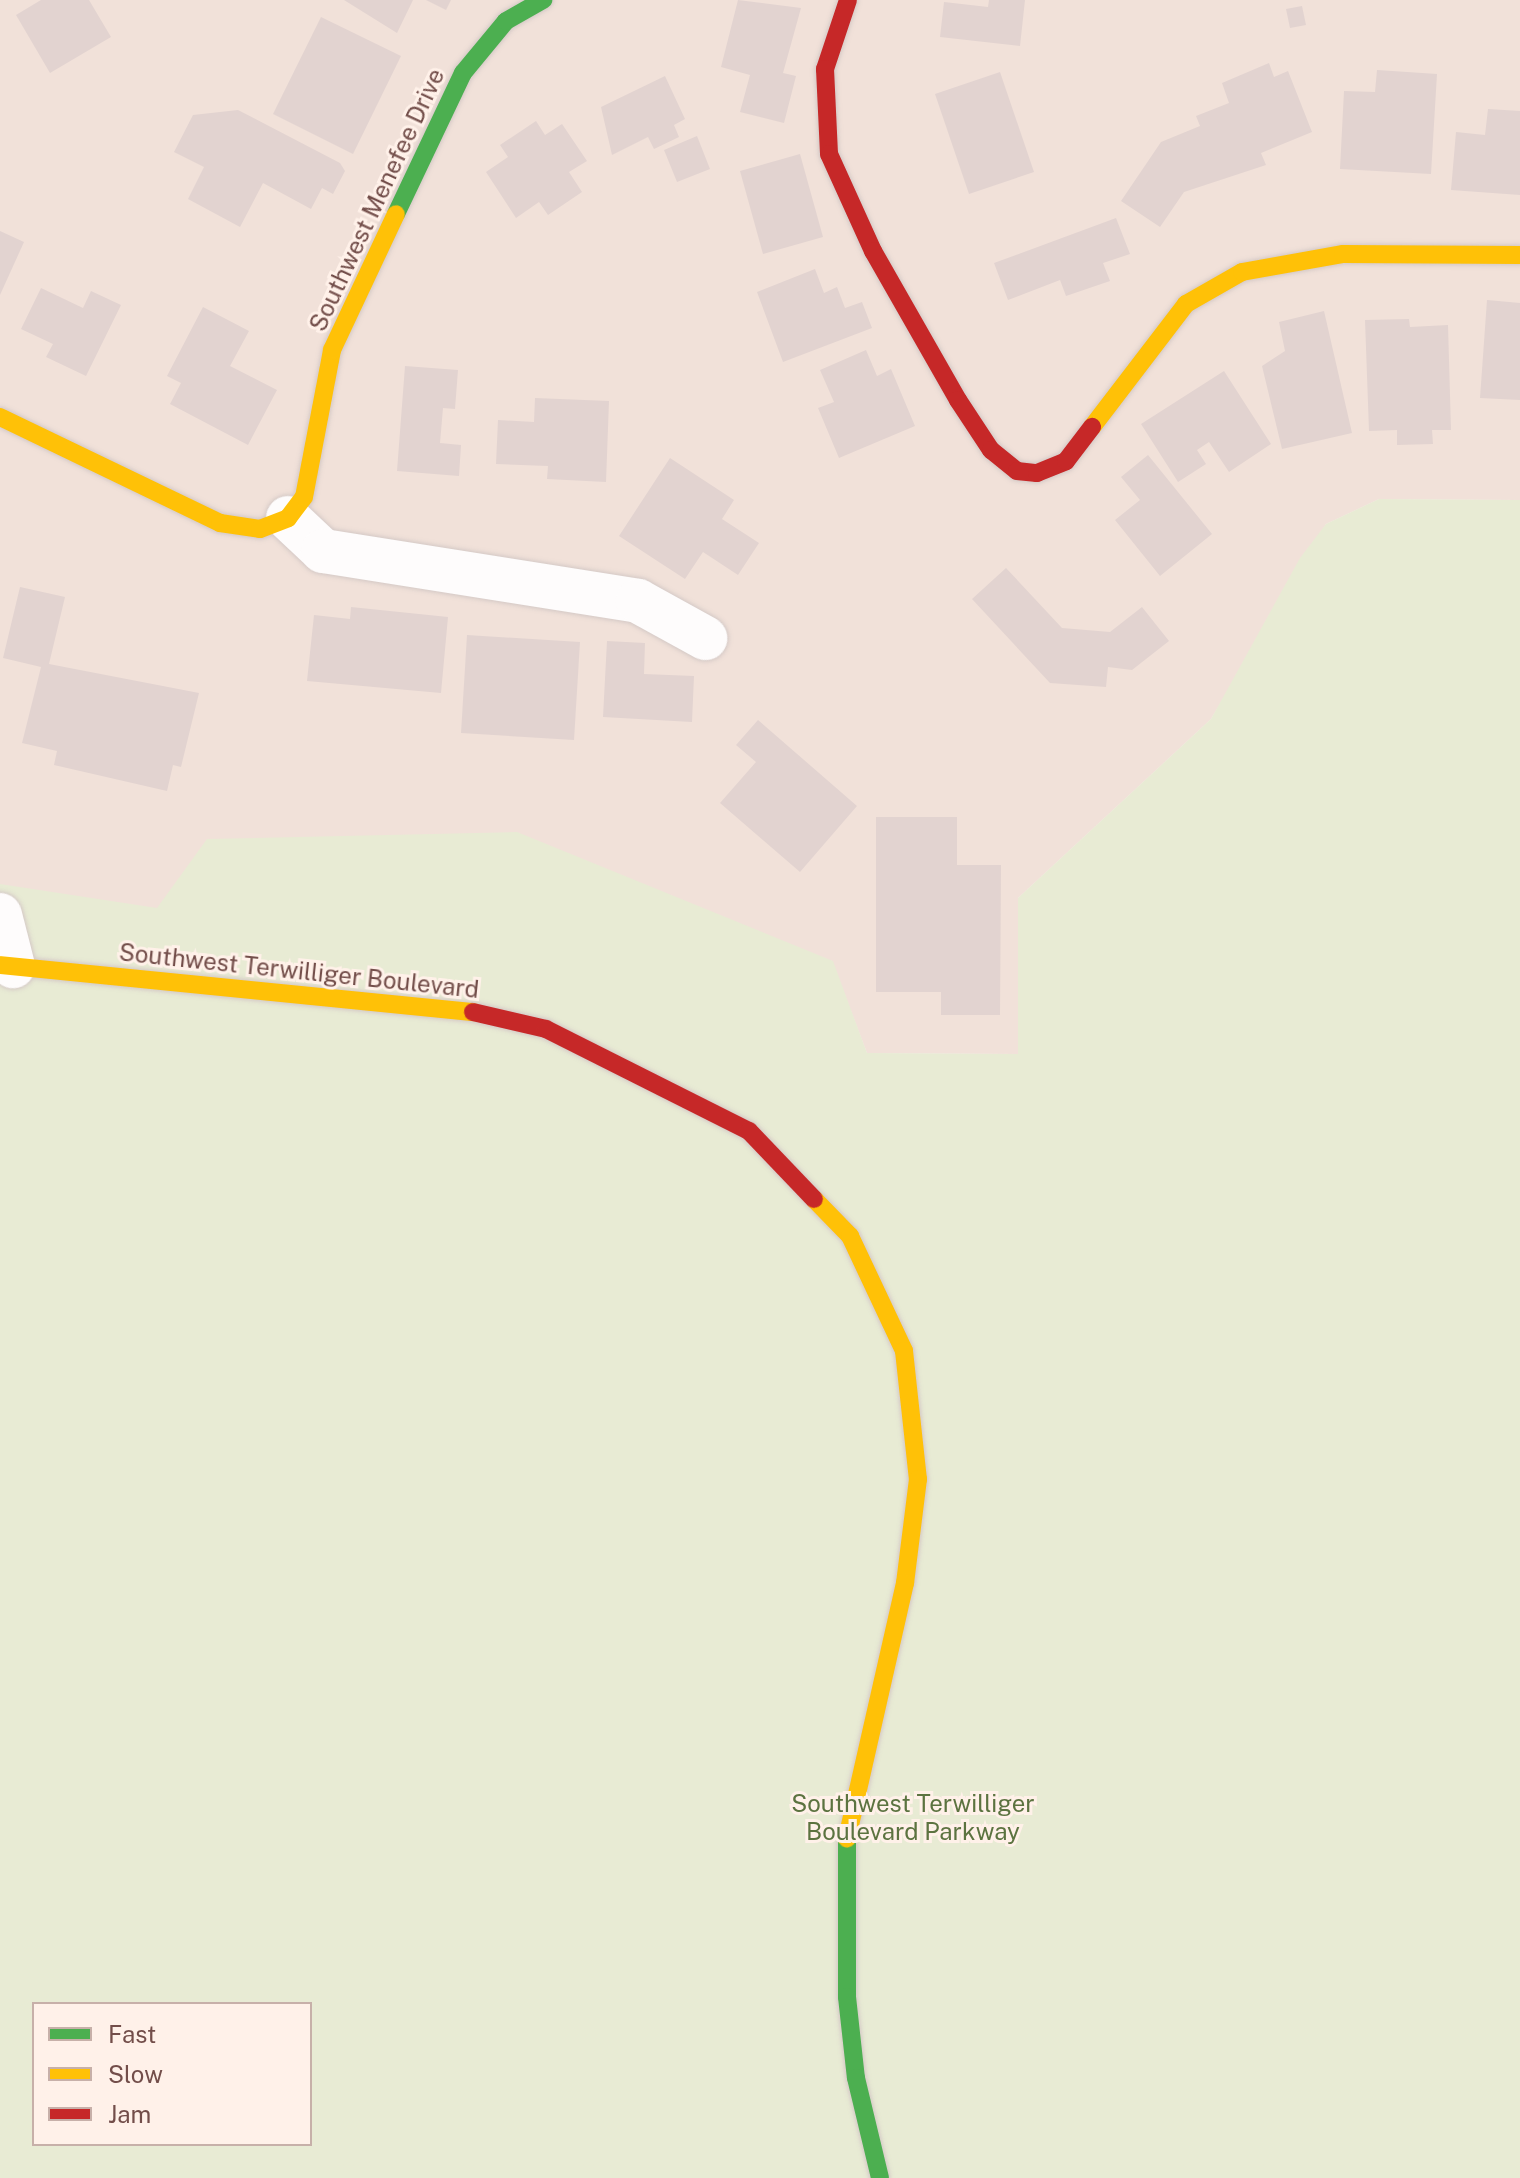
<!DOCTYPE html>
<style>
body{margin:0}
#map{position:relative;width:1520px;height:2178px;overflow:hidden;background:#f6ede9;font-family:"Public Sans",sans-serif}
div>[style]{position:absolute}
.residential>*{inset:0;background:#f1e1d9}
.green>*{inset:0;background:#e8ebd4}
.building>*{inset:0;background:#e2d3d0}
.roads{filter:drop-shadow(0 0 2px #d4c9c6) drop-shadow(0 0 2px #d4c9c6)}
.street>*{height:44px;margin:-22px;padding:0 22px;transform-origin:22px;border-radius:22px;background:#fefcfc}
.fast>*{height:18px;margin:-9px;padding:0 9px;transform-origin:9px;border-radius:9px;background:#4caf50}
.slow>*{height:18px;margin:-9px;padding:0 9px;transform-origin:9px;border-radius:9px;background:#ffc107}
.jam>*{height:18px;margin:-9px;padding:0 9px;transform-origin:9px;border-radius:9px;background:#c62828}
span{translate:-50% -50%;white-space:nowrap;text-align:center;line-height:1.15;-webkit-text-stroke:6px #fff1e9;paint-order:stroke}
.street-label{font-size:24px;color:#734e4a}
.park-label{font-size:24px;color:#5c7340}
.legend{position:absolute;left:32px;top:2002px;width:280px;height:144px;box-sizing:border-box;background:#fff1e9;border:2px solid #c7b0a9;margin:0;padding:10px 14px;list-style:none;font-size:24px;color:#734e4a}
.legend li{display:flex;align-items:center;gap:16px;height:40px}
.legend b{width:40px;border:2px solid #c7b0a9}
</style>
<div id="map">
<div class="residential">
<i style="clip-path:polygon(0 0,1520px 0,1520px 500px,1379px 499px,1326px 524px,1211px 719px,1018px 898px,1018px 1054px,867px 1053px,832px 961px,0 899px)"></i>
</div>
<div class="green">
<i style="clip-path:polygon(evenodd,1379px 499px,1520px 500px,1520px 2178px,0 2178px,0 884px,157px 908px,207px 839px,517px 832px,833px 961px,867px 1053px,1018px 1054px,1018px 898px,1211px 719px,1300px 558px,1326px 524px,1379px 499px,34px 2004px,310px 2004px,310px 2144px,34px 2144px,34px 2004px)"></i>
</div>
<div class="building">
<i style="clip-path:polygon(41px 0,89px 0,111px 37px,50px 73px,16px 15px)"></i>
<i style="clip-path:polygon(344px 0,413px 0,397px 33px)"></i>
<i style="clip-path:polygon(426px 0,451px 0,446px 10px)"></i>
<i style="clip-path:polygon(738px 0,801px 8px,783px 73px,796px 76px,784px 123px,740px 112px,750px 75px,721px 67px)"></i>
<i style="clip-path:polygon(989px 0,1025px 0,1020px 46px,940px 37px,944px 2px,988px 7px)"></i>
<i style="clip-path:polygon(1302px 6px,1306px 25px,1290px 28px,1286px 9px)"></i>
<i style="clip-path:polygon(321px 17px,401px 56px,353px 154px,273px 114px)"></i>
<i style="clip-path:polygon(1269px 63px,1274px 77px,1288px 71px,1312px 132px,1261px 153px,1266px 165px,1184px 192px,1160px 227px,1121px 201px,1161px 142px,1200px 126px,1196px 116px,1229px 103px,1222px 83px)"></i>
<i style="clip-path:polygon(1377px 70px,1437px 74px,1431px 174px,1340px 169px,1344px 91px,1375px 92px)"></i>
<i style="clip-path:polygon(1000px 72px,1034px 172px,969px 194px,935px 94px)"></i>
<i style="clip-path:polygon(665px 76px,685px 119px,674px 125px,679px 137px,654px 149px,648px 137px,612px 155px,601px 107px)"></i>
<i style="clip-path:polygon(1488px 109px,1520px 111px,1520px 195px,1451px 190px,1456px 132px,1485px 135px)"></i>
<i style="clip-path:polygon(238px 110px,340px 163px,345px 171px,333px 194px,322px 188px,311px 209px,263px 183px,240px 227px,188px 199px,204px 167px,174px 152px,193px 115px)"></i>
<i style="clip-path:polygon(536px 121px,545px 135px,562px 124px,587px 161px,569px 172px,582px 192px,548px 215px,539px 202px,516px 218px,486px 172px,508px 157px,500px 145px)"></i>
<i style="clip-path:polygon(697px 136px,710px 169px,677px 182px,664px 150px)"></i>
<i style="clip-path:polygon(800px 154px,823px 237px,763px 254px,740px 171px)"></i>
<i style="clip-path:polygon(1116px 218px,1130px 254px,1103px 263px,1110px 281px,1066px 296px,1060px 280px,1008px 300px,994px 263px)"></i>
<i style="clip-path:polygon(0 231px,24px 242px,0 295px)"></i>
<i style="clip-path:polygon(815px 269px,824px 293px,837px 287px,845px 308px,862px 302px,872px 328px,783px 362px,757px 292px)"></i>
<i style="clip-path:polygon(41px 288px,83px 308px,91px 291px,121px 305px,86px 376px,46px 357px,53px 344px,21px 329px)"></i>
<i style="clip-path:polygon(1487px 300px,1520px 303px,1520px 400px,1480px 398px)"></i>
<i style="clip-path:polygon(203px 307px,249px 331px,230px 366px,277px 390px,248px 445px,170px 404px,181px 383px,167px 376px)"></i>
<i style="clip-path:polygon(1324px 311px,1352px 433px,1282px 449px,1262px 366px,1285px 351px,1279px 322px)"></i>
<i style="clip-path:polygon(1409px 319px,1410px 327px,1448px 325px,1451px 430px,1432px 430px,1433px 444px,1397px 445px,1397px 430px,1369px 431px,1365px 320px)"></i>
<i style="clip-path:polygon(866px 350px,877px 376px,891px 369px,915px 426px,839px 458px,818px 408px,834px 402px,820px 370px)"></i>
<i style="clip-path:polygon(405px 366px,458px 370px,455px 409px,443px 408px,440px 443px,461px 445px,459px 476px,397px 471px)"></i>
<i style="clip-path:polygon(1224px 371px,1271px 444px,1229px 472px,1209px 442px,1197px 450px,1206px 464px,1178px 482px,1141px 424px)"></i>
<i style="clip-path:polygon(535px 398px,609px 401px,606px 482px,547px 479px,548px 466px,496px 464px,498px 420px,534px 422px)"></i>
<i style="clip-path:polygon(1148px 455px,1212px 534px,1160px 576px,1115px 520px,1140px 500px,1121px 477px)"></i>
<i style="clip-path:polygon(670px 458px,734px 500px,722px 519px,759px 543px,738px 575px,703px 552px,685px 579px,619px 536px)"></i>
<i style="clip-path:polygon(1006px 568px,1062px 628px,1110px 632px,1142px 607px,1169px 641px,1132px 670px,1108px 667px,1106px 687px,1050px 683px,972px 599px)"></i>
<i style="clip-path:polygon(20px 587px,65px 597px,49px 664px,199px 693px,181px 767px,173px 765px,167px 791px,54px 765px,57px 751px,22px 743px,41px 667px,3px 658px)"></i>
<i style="clip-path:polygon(351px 607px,448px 617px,441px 693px,307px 681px,314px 615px,350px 619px)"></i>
<i style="clip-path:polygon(467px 635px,580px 642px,574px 740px,461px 733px)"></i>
<i style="clip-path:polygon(607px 641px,645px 643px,644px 674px,694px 676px,692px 722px,603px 717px)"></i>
<i style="clip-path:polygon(758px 720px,857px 806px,800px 872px,720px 803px,756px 762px,736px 745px)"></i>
<i style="clip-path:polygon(876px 817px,957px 817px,957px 865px,1001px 865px,1000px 1015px,941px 1015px,941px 992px,876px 992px)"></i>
</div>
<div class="roads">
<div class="street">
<i style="left:288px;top:518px;width:48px;rotate:43.3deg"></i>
<i style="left:323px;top:551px;width:319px;rotate:9deg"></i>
<i style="left:638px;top:601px;width:77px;rotate:28.9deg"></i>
<i style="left:0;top:915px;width:53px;rotate:75.7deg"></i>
</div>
<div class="fast">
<i style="left:396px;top:214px;width:156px;rotate:-64.6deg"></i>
<i style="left:463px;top:73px;width:67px;rotate:-50.4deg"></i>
<i style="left:506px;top:21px;width:43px;rotate:-29.6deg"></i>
<i style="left:847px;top:1839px;width:158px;rotate:90deg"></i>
<i style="left:847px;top:1997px;width:81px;rotate:83.7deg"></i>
<i style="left:856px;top:2078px;width:103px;rotate:76.5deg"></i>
</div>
<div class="slow">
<i style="left:0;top:417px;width:244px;rotate:25.7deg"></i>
<i style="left:220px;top:523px;width:40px;rotate:8.5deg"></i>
<i style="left:260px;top:529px;width:30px;rotate:-21deg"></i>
<i style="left:288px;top:518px;width:26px;rotate:-53deg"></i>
<i style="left:304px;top:497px;width:150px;rotate:-79.2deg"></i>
<i style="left:332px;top:350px;width:150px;rotate:-64.8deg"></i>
<i style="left:1092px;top:427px;width:155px;rotate:-52.6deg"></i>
<i style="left:1186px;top:304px;width:64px;rotate:-29.7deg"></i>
<i style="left:1242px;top:272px;width:103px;rotate:-10.1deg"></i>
<i style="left:1343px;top:254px;width:177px;rotate:0.3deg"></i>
<i style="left:0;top:965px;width:475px;rotate:5.7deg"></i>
<i style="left:814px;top:1199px;width:52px;rotate:45.8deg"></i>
<i style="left:850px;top:1236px;width:127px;rotate:64.8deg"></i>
<i style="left:904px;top:1351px;width:129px;rotate:83.8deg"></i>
<i style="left:918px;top:1479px;width:105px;rotate:97.1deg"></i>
<i style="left:905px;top:1583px;width:262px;rotate:102.8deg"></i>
</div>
<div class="jam">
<i style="left:848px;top:0;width:73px;rotate:108.4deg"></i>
<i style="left:825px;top:69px;width:85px;rotate:87.3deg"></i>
<i style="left:829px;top:154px;width:107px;rotate:65.6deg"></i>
<i style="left:873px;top:251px;width:172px;rotate:60.3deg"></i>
<i style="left:958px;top:400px;width:60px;rotate:56.6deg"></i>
<i style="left:991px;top:450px;width:33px;rotate:39deg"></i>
<i style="left:1017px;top:471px;width:20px;rotate:6deg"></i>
<i style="left:1037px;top:473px;width:31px;rotate:-22deg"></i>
<i style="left:1066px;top:461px;width:43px;rotate:-52.6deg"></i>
<i style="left:473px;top:1012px;width:75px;rotate:13.1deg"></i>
<i style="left:546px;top:1029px;width:227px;rotate:26.7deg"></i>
<i style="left:749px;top:1131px;width:94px;rotate:46.3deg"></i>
</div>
</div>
<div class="street-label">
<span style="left:377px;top:200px;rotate:-65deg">Southwest Menefee Drive</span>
<span style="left:299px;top:971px;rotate:6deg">Southwest Terwilliger Boulevard</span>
</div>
<div class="park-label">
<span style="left:913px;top:1818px">Southwest Terwilliger<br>Boulevard Parkway</span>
</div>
<ul class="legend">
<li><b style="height:10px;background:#4caf50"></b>Fast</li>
<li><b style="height:10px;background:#ffc107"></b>Slow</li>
<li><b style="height:10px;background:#c62828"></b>Jam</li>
</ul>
</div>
